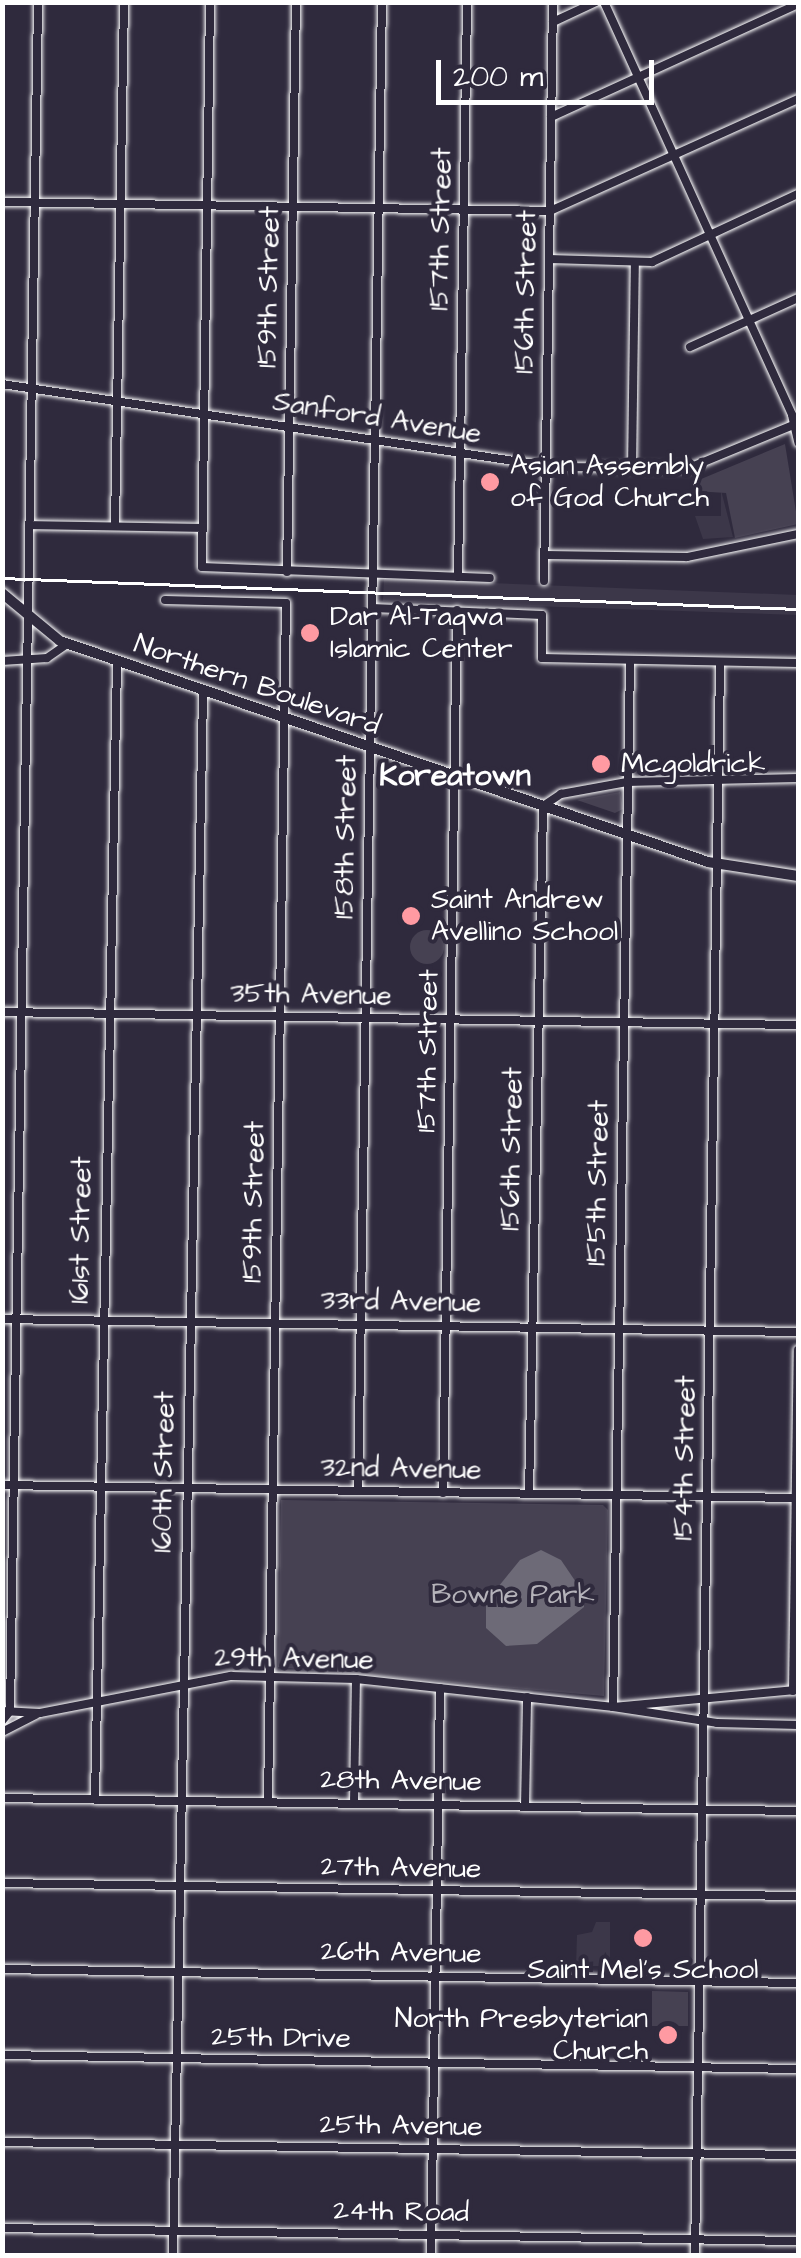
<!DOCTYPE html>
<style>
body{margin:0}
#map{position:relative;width:801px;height:2258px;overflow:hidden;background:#2f2a3d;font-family:"Architects Daughter",sans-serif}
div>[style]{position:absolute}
.built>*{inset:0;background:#3c3749}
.green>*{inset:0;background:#464152}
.round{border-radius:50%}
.water>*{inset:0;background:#6d6a77}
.roads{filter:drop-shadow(0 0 2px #fff) drop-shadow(0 0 2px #fff)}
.minor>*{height:8px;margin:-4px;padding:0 4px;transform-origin:4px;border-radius:4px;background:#2f2a3d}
.major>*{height:10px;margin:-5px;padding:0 5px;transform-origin:5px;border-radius:5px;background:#2f2a3d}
.rail>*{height:2.5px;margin:-1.25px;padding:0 1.25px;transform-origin:1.25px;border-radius:1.25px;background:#fff}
.dots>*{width:28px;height:28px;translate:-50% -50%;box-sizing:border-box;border:5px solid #2f2a3d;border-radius:50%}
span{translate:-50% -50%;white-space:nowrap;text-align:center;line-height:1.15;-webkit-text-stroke:8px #2f2a3d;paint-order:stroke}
.street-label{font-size:28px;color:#fff}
.poi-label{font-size:28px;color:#fff}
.left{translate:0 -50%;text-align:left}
.right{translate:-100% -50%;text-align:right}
.park-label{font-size:28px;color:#b5b3ba}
.neighbourhood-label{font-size:30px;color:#fff;font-weight:700}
.frame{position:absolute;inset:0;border:5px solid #fff;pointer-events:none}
.scale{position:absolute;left:436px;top:60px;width:218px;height:45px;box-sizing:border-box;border:5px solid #fff;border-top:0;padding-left:12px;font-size:30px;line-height:35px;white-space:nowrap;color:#fff;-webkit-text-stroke:8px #2f2a3d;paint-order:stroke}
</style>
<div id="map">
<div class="built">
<i style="clip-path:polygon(721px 490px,733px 537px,703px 539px,695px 516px,721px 516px)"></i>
<i style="clip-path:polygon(384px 579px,798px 595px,798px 615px,383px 601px)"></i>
<i style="clip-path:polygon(596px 1922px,610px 1922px,610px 1966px,576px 1966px,577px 1935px,592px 1932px)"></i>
</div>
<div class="green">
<i style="clip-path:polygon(785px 444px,798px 524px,735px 538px,726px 493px,694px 491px,694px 482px)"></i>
<i style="clip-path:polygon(620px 792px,623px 809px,615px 813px,577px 800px)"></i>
<i class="round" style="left:410px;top:930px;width:34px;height:34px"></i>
<i style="clip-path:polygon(281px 1500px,603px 1505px,608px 1510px,604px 1696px,278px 1667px)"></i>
<i style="clip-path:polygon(652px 1991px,688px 1992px,688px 2026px,652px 2026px)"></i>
</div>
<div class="water">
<i style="clip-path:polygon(541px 1550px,561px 1560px,584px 1594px,584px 1607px,537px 1644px,506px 1646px,486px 1628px,486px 1602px,520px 1560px)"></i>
</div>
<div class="roads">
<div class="minor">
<i style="left:210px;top:2px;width:565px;rotate:90.81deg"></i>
<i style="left:202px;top:567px;width:288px;rotate:2.2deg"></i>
<i style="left:604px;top:2px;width:454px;rotate:65.5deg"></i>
<i style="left:792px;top:415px;width:28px;rotate:77deg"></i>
<i style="left:553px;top:22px;width:47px;rotate:-24.9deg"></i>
<i style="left:551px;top:117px;width:272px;rotate:-24.6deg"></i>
<i style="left:2px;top:202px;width:548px;rotate:0.94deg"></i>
<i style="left:550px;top:211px;width:272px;rotate:-24.3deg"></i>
<i style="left:549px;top:259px;width:103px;rotate:1.7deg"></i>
<i style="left:652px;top:262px;width:161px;rotate:-25deg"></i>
<i style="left:690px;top:347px;width:119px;rotate:-24.4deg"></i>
<i style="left:2px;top:384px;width:558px;rotate:8.55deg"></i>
<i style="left:554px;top:467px;width:135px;rotate:0.4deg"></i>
<i style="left:689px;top:468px;width:118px;rotate:-22.4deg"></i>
<i style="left:632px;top:468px;width:204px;rotate:-89.2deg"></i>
<i style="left:29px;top:525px;width:173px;rotate:1deg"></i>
<i style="left:115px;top:526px;width:524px;rotate:-89.02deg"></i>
<i style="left:545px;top:555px;width:142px;rotate:0.8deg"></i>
<i style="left:687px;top:557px;width:113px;rotate:-11.7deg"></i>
<i style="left:287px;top:572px;width:570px;rotate:-89.1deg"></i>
<i style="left:458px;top:577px;width:575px;rotate:-89.1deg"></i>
<i style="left:544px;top:581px;width:579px;rotate:-89.11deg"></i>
<i style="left:165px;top:600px;width:121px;rotate:1.4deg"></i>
<i style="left:286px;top:603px;width:1199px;rotate:90.86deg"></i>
<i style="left:372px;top:608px;width:170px;rotate:2.4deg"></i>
<i style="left:542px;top:615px;width:43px;rotate:90deg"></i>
<i style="left:542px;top:658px;width:256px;rotate:1.1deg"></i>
<i style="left:2px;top:661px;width:45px;rotate:-3.8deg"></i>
<i style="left:47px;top:658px;width:24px;rotate:-35deg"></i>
<i style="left:630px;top:661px;width:1046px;rotate:90.93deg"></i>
<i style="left:613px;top:1707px;width:105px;rotate:8.7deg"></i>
<i style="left:717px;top:1723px;width:81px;rotate:1.4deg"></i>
<i style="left:2px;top:1012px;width:796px;rotate:0.94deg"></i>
<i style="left:2px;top:1319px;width:796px;rotate:0.94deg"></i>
<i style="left:2px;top:1485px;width:796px;rotate:0.94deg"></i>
<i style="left:358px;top:1491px;width:1489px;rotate:-89.08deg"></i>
<i style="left:443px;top:1493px;width:883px;rotate:-89.09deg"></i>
<i style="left:529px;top:1494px;width:688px;rotate:-88.83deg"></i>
<i style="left:543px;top:806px;width:22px;rotate:-34deg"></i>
<i style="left:561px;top:794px;width:67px;rotate:-10.3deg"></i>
<i style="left:627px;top:782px;width:171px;rotate:-1.3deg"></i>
<i style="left:793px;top:1691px;width:341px;rotate:-89.2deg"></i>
<i style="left:2px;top:1711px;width:38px;rotate:3deg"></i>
<i style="left:40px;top:1713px;width:195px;rotate:-11deg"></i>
<i style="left:231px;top:1676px;width:125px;rotate:1.4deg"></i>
<i style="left:356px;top:1679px;width:259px;rotate:6.2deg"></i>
<i style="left:613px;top:1707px;width:186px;rotate:-5.3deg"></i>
<i style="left:2px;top:1721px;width:13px;rotate:-51deg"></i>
<i style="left:10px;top:1711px;width:1709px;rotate:-89.06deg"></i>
<i style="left:2px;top:1732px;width:38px;rotate:-27deg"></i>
<i style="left:2px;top:1798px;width:796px;rotate:0.94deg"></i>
<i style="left:95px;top:1799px;width:1138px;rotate:-88.89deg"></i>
<i style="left:354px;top:1803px;width:124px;rotate:-89.1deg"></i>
<i style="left:525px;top:1806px;width:109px;rotate:-88.9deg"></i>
<i style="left:2px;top:1883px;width:796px;rotate:0.94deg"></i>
<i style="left:2px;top:1969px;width:796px;rotate:1.01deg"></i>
<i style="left:2px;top:2055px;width:796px;rotate:1.01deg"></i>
<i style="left:2px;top:2142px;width:796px;rotate:0.94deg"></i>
<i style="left:2px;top:2228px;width:796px;rotate:0.94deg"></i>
<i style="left:173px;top:2256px;width:1566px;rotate:-88.9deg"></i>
<i style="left:431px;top:2256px;width:568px;rotate:-89.09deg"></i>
<i style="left:695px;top:2256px;width:1594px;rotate:-89.1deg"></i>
</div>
<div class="major">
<i style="left:2px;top:593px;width:75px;rotate:39.6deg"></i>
<i style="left:60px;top:641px;width:685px;rotate:18.83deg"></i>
<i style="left:708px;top:862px;width:91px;rotate:8.8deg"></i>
</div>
</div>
<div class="rail">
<i style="left:2px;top:578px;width:797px;rotate:2.23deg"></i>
</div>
<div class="dots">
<i style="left:490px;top:482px;background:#ff9aa2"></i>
<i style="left:310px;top:633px;background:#ff9aa2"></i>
<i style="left:601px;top:764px;background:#ff9aa2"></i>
<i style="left:411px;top:916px;background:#ff9aa2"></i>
<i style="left:643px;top:1938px;background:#ff9aa2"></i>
<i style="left:668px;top:2035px;background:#ff9aa2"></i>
</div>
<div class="street-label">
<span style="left:441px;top:229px;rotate:-89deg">157th Street</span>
<span style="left:269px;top:287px;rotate:-89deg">159th Street</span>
<span style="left:526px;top:292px;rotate:-89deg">156th Street</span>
<span style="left:377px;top:418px;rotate:9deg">Sanford Avenue</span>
<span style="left:257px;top:685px;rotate:19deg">Northern Boulevard</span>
<span style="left:346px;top:837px;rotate:-89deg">158th Street</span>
<span style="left:311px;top:995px;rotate:1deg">35th Avenue</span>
<span style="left:428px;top:1051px;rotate:-89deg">157th Street</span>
<span style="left:512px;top:1149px;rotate:-89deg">156th Street</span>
<span style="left:598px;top:1183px;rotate:-89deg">155th Street</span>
<span style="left:254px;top:1202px;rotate:-89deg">159th Street</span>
<span style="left:81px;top:1230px;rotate:-89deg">161st Street</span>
<span style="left:401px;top:1302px;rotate:1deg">33rd Avenue</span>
<span style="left:685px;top:1458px;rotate:-89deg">154th Street</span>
<span style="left:401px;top:1469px;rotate:1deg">32nd Avenue</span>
<span style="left:164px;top:1472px;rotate:-89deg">160th Street</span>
<span style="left:294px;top:1659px;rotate:1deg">29th Avenue</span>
<span style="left:401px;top:1781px;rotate:1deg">28th Avenue</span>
<span style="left:401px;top:1868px;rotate:1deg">27th Avenue</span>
<span style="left:401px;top:1953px;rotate:1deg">26th Avenue</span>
<span style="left:281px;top:2038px;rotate:1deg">25th Drive</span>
<span style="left:401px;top:2126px;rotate:1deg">25th Avenue</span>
<span style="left:401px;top:2212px;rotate:1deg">24th Road</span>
</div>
<div class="poi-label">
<span class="left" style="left:510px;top:482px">Asian Assembly<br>of God Church</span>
<span class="left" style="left:330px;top:633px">Dar Al-Taqwa<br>Islamic Center</span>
<span class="left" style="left:621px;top:764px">Mcgoldrick</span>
<span class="left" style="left:431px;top:916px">Saint Andrew<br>Avellino School</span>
<span style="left:643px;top:1970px">Saint Mel's School</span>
<span class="right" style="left:648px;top:2035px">North Presbyterian<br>Church</span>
</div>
<div class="park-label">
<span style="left:513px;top:1595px">Bowne Park</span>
</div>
<div class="neighbourhood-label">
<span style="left:455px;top:776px">Koreatown</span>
</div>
<div class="frame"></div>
<div class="scale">200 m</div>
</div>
